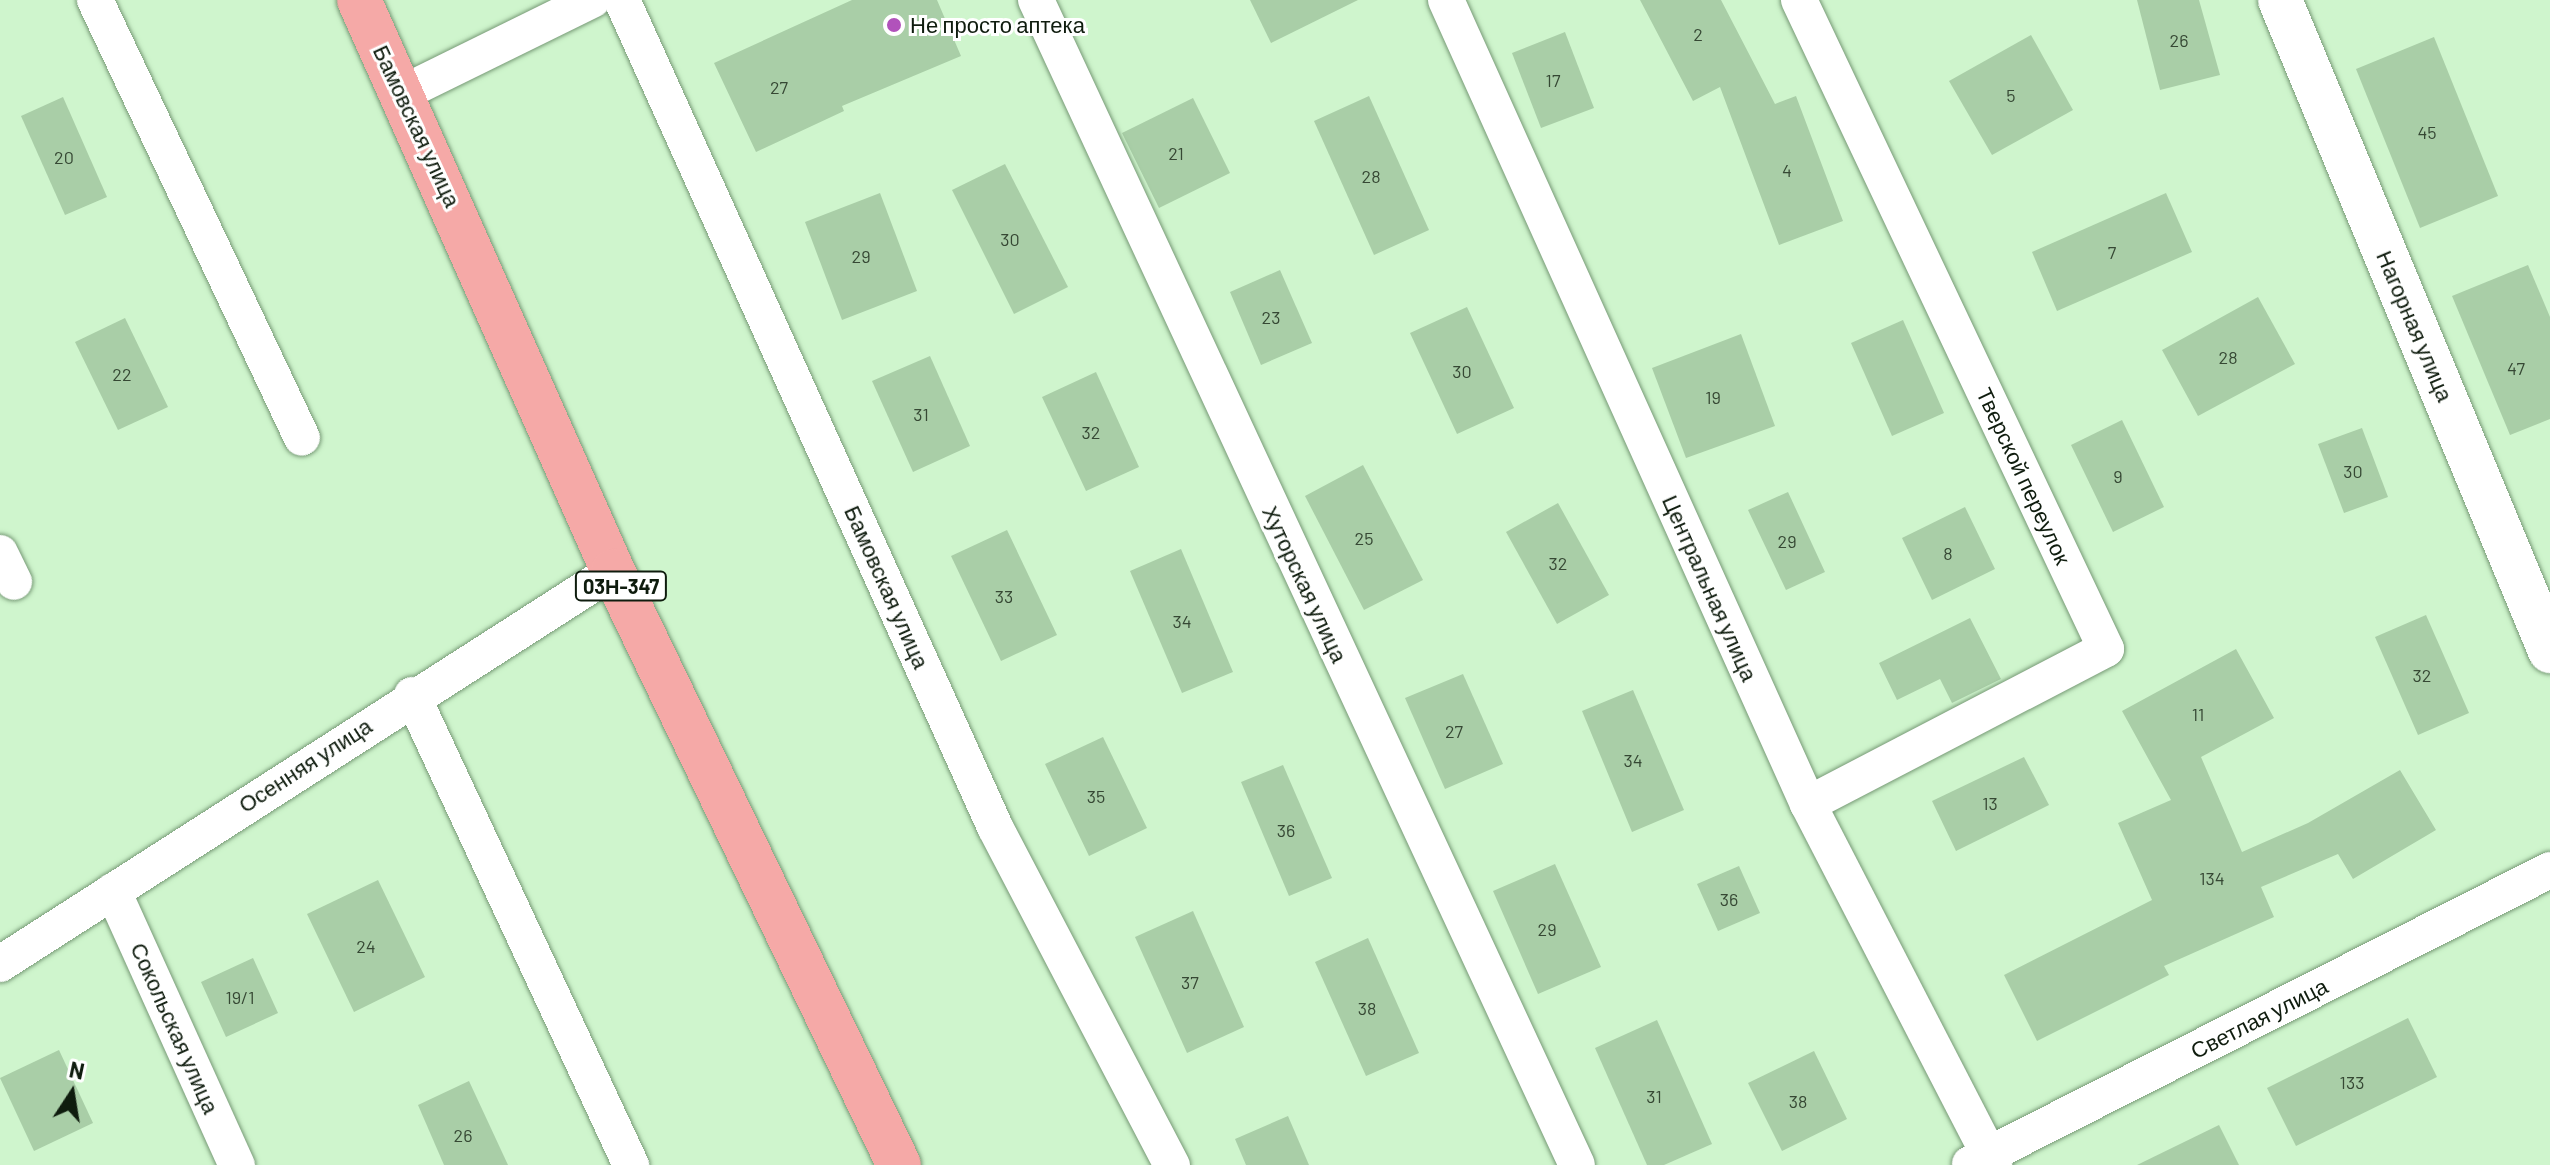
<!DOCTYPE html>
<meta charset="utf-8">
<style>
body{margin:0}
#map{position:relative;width:2550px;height:1165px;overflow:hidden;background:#cff5cd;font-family:Barlow,sans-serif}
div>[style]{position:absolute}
.building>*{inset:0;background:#a9cea7}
.roads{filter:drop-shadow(0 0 2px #779a76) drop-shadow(0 0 2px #779a76)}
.street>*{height:36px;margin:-18px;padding:0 18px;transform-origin:18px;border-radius:18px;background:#fff}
.secondary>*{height:44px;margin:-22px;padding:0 22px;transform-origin:22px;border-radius:22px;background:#fff}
.primary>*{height:44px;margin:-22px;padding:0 22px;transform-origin:22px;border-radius:22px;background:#f5a9a7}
.dots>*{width:22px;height:22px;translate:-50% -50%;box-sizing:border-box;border:4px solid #fff;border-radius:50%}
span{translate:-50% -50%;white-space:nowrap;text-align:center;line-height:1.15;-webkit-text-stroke:6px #fff;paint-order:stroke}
.number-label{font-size:18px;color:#364834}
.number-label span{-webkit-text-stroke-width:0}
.shield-label span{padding:2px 6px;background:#fff;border:2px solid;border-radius:6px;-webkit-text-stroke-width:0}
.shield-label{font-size:20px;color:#0f1c0e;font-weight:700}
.poi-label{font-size:22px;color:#0f1c0e}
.left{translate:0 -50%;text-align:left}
.street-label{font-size:22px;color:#0f1c0e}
.north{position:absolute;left:32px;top:1053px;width:80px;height:80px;-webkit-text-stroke:6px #fff;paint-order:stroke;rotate:12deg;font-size:22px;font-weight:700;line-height:32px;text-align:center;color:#0f1c0e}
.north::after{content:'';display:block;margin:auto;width:28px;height:36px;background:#0f1c0e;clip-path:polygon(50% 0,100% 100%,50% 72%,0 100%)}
</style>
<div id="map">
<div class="building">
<i style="clip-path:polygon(852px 0,937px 0,961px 56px,842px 106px,844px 111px,756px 152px,714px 63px)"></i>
<i style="clip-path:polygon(1250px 0,1358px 0,1271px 43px)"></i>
<i style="clip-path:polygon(1640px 0,1721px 0,1775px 104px,1796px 96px,1843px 221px,1779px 245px,1720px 87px,1693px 101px)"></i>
<i style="clip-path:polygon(2137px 0,2199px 0,2220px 75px,2160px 90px)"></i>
<i style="clip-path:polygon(1565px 32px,1594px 108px,1541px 128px,1512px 53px)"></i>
<i style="clip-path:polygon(2031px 35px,2073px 110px,1992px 155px,1949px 81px)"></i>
<i style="clip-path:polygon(2434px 37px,2498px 196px,2420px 228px,2356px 69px)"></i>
<i style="clip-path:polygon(1369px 96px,1429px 230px,1374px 255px,1314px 121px)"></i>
<i style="clip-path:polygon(63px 97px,107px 197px,65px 215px,21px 116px)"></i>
<i style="clip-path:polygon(1193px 98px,1230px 173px,1159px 208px,1122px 133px)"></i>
<i style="clip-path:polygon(1005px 164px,1068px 287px,1014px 314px,952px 190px)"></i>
<i style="clip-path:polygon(880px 193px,917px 291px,842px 320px,805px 222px)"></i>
<i style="clip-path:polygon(2166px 193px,2192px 252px,2057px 311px,2032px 252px)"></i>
<i style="clip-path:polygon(2528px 265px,2550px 317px,2550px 419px,2510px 435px,2452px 296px)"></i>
<i style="clip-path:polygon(1280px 270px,1312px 343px,1261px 365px,1230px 292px)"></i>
<i style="clip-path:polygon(2258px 297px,2295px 364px,2198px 416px,2162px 350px)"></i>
<i style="clip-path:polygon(1467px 307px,1514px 408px,1457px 434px,1410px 333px)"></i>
<i style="clip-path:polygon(125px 318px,168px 407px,118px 430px,75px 342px)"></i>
<i style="clip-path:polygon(1903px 320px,1944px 413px,1892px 436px,1851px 343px)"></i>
<i style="clip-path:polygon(1741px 334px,1775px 426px,1686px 458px,1652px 368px)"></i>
<i style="clip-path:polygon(930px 356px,970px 446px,913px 472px,872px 381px)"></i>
<i style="clip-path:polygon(1096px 372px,1139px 467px,1086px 491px,1042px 397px)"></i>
<i style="clip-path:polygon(2122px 420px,2164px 507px,2113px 532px,2071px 445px)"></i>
<i style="clip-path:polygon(2362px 428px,2388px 497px,2344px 513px,2318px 444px)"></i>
<i style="clip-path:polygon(1363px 465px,1423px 580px,1364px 610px,1305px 496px)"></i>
<i style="clip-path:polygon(1788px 492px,1825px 572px,1786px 590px,1748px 510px)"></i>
<i style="clip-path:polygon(1558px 503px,1609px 595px,1557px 624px,1506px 532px)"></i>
<i style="clip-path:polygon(1965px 507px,1995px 569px,1932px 600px,1902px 538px)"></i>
<i style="clip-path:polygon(1007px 530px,1057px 635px,1001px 661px,951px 556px)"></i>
<i style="clip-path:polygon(1181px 549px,1233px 672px,1182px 693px,1130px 571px)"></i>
<i style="clip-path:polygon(2426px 615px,2469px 713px,2418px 735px,2375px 637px)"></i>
<i style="clip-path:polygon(1970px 618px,2001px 679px,1952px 703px,1940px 679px,1897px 700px,1879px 663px)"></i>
<i style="clip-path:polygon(2236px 649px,2274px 718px,2201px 757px,2242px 852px,2308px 823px,2400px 770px,2436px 830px,2353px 879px,2338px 854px,2261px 887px,2274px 917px,2164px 966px,2169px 975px,2037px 1041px,2004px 975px,2152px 900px,2118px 823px,2171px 800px,2122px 711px)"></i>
<i style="clip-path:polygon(1463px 674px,1503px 764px,1445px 789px,1405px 698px)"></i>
<i style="clip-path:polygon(1633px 690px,1684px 810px,1632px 832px,1582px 711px)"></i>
<i style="clip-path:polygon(1103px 737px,1147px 828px,1089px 856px,1045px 764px)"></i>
<i style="clip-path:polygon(2024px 757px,2049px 805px,1956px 851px,1932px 801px)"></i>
<i style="clip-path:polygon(1283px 765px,1332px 878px,1289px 896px,1241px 782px)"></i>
<i style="clip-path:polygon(1555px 864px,1601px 967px,1538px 994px,1493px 891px)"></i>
<i style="clip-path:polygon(1739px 866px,1760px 913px,1718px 931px,1697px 884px)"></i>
<i style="clip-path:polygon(378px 880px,425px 977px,354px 1012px,307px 914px)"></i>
<i style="clip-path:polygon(1193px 911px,1244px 1027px,1187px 1053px,1135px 937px)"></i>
<i style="clip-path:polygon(1368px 938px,1419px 1053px,1366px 1076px,1315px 962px)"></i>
<i style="clip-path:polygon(253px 958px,278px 1013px,226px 1037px,201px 982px)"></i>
<i style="clip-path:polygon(2408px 1018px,2437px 1077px,2296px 1146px,2267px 1088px)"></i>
<i style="clip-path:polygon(1657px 1020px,1712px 1144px,1664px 1165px,1647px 1165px,1595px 1048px)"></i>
<i style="clip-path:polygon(59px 1050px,93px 1123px,34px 1151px,0 1078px)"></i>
<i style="clip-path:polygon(1814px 1051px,1847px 1119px,1782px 1151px,1748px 1083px)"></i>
<i style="clip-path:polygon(469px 1081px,508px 1165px,444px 1165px,418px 1105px)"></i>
<i style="clip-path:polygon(1288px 1116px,1309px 1165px,1246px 1165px,1235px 1139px)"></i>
<i style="clip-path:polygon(2219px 1125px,2239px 1165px,2137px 1165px)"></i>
</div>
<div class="roads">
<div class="street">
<i style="left:95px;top:0;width:484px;rotate:64.7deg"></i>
<i style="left:622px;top:0;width:907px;rotate:65.72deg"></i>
<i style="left:995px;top:827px;width:382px;rotate:62.4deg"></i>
<i style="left:1036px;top:0;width:1284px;rotate:65.09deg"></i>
<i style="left:1446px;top:0;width:882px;rotate:65.76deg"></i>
<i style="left:1808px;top:804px;width:406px;rotate:62.7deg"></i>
<i style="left:1799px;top:0;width:718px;rotate:64.68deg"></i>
<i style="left:2106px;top:649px;width:336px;rotate:152.5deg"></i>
<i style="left:403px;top:93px;width:211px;rotate:-26.2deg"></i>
<i style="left:0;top:553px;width:32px;rotate:64deg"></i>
<i style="left:412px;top:695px;width:519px;rotate:65.02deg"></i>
<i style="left:113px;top:891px;width:301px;rotate:65.7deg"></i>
<i style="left:0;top:964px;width:728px;rotate:-32.66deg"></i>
<i style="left:1970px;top:1164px;width:650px;rotate:-26.88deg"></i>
</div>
<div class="secondary">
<i style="left:2280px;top:0;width:705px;rotate:67.47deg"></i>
</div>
<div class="primary">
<i style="left:359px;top:0;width:625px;rotate:66.02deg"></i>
<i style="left:613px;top:571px;width:659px;rotate:64.29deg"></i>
</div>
</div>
<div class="dots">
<i style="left:894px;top:25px;background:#b152bb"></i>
</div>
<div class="number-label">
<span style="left:1698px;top:34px">2</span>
<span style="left:2179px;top:40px">26</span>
<span style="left:1553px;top:80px">17</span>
<span style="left:779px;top:87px">27</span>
<span style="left:2011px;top:95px">5</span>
<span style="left:2427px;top:132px">45</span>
<span style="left:1176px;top:153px">21</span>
<span style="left:64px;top:157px">20</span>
<span style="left:1787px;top:170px">4</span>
<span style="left:1371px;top:176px">28</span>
<span style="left:1010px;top:239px">30</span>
<span style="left:2112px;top:252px">7</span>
<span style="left:861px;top:256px">29</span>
<span style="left:1271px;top:317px">23</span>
<span style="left:2228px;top:357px">28</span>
<span style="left:2516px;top:368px">47</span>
<span style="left:1462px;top:371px">30</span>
<span style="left:122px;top:374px">22</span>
<span style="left:1713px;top:397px">19</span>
<span style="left:921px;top:414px">31</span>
<span style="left:1091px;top:432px">32</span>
<span style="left:2353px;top:471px">30</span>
<span style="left:2118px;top:476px">9</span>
<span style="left:1364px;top:538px">25</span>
<span style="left:1787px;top:541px">29</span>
<span style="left:1948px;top:553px">8</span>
<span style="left:1558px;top:563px">32</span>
<span style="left:1004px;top:596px">33</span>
<span style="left:1182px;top:621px">34</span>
<span style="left:2422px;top:675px">32</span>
<span style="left:2198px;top:714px">11</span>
<span style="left:1454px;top:731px">27</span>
<span style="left:1633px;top:760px">34</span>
<span style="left:1096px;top:796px">35</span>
<span style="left:1990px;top:803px">13</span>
<span style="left:1286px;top:830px">36</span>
<span style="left:2212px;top:878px">134</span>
<span style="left:1729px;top:899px">36</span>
<span style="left:1547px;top:929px">29</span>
<span style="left:366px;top:946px">24</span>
<span style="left:1190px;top:982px">37</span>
<span style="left:240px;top:997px">19/1</span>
<span style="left:1367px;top:1008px">38</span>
<span style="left:2352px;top:1082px">133</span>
<span style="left:1654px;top:1096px">31</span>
<span style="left:1798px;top:1101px">38</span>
<span style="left:463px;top:1135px">26</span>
</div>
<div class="shield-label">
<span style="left:621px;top:586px">03Н-347</span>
</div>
<div class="poi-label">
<span class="left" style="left:910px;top:25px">Не просто аптека</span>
</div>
<div class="street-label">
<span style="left:417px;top:126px;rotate:65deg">Бамовская улица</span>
<span style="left:2415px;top:326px;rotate:67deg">Нагорная улица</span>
<span style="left:2024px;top:476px;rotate:65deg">Тверской переулок</span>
<span style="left:1305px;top:584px;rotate:65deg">Хуторская улица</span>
<span style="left:887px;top:587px;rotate:66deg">Бамовская улица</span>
<span style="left:1710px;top:588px;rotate:66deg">Центральная улица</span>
<span style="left:305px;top:765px;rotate:-33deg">Осенняя улица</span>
<span style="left:2259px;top:1018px;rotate:-27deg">Светлая улица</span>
<span style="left:175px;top:1028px;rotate:66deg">Сокольская улица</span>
</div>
<div class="north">N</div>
</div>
